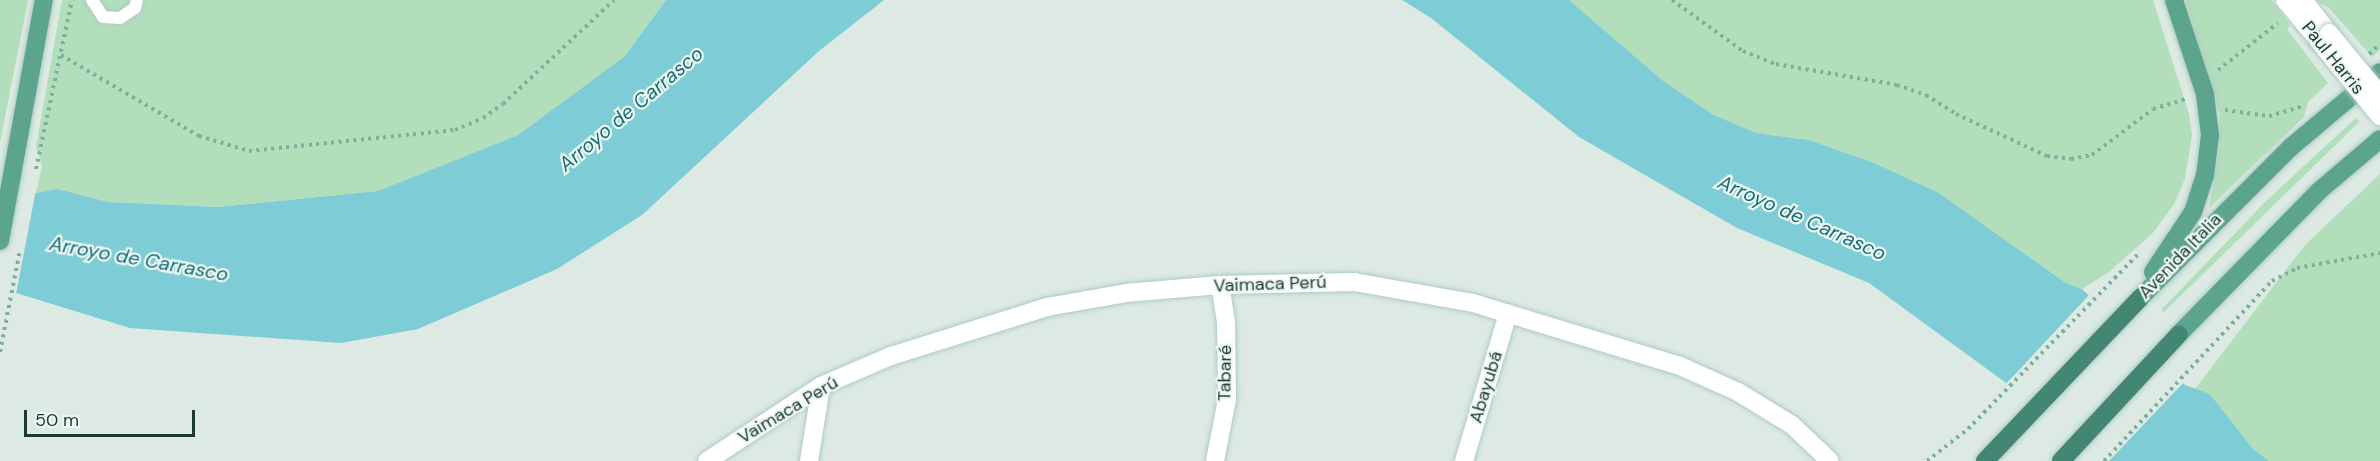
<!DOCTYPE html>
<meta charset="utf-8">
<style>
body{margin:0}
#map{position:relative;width:2380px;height:461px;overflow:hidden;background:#dceae3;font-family:"DM Sans",sans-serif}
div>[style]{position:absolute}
.green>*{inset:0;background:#b3debc}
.water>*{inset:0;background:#7eccd5}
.pier>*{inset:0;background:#dceae3}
.path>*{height:4px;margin-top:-2px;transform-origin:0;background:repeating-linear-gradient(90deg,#7ab19d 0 3px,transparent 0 7.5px)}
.roads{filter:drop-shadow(0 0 2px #afcbbf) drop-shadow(0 0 2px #afcbbf)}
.service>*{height:12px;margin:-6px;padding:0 6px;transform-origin:6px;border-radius:6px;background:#fff}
.minor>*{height:18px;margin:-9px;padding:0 9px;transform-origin:9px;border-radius:9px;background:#fff}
.secondary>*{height:18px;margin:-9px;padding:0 9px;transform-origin:9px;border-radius:9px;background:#fff}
.primary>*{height:18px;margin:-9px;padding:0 9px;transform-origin:9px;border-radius:9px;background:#5da48e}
.trunk>*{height:18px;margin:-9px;padding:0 9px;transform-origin:9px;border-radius:9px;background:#428673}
.bridges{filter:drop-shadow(0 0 2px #afcbbf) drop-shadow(0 0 2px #afcbbf)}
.secondary-bridge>*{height:18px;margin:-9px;padding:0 9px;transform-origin:9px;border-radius:9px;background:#fff}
span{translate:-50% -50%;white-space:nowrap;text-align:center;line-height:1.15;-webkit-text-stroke:4.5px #edf7f1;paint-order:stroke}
.street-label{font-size:18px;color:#1d3a31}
.water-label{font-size:20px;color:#136e7a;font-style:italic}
.scale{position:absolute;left:24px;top:410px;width:171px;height:27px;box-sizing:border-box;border:3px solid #1d3a31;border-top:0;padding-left:8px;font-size:18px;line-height:21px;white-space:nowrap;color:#1d3a31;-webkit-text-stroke:4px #edf7f1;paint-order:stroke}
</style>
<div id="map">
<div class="green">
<i style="clip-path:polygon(0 0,28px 0,0 143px)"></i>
<i style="clip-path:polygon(62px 0,666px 0,625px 56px,518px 135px,378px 191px,219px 207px,108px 202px,58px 189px,36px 193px,42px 166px,36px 147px)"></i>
<i style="clip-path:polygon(1569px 0,2153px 0,2189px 114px,2192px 135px,2185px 179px,2174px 204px,2153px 233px,2109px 272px,2082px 289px,2066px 283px,1936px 192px,1874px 163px,1809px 140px,1756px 133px,1712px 114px,1662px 80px)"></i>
<i style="clip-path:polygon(2185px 0,2272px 0,2290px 25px,2287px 29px,2328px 83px,2308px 102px,2304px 117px,2209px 208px,2219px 153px,2220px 114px)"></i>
<i style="clip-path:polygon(2315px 0,2380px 0,2380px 50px,2372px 57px,2329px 8px)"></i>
<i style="clip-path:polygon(2356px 118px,2359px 122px,2163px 313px,2162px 309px,2266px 201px)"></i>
<i style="clip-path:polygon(2380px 174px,2380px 461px,2269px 461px,2253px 449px,2210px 394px,2195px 389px,2305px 245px)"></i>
</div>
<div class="water">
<i style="clip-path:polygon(666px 0,884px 0,819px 51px,642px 215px,557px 269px,418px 329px,341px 343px,130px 328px,0 288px,0 188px,36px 193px,58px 189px,108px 202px,219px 207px,378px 191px,518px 135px,625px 56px)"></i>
<i style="clip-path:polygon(1402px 0,1569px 0,1662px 80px,1712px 114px,1756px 133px,1809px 140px,1874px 163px,1937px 192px,2066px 283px,2082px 289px,2185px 385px,2210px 394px,2253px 449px,2269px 461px,2095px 461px,2024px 396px,1869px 283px,1737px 228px,1579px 137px,1431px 18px)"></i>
</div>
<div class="pier">
<i style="clip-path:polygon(0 185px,36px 190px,16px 294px,0 291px)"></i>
<i style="clip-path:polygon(2091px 293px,2185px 381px,2109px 461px,2090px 461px,2004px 386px)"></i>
</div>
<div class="path">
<i style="left:1672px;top:0;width:87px;rotate:35.7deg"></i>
<i style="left:1743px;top:51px;width:35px;rotate:22deg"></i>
<i style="left:1776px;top:64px;width:123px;rotate:9.8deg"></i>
<i style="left:1897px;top:85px;width:31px;rotate:19deg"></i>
<i style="left:1926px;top:95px;width:36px;rotate:32deg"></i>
<i style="left:1956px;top:114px;width:100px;rotate:24.8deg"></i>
<i style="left:2047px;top:156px;width:24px;rotate:7deg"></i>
<i style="left:2071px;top:159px;width:21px;rotate:-11deg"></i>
<i style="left:2092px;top:155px;width:76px;rotate:-37deg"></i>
<i style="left:2153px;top:109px;width:34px;rotate:-17deg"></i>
<i style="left:2369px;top:54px;width:15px;rotate:-42deg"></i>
<i style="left:61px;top:55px;width:160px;rotate:30.4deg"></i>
<i style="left:199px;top:136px;width:52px;rotate:16.7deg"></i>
<i style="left:249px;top:151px;width:207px;rotate:-5.8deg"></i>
<i style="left:455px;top:130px;width:30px;rotate:-23deg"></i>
<i style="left:483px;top:118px;width:24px;rotate:-35deg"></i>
<i style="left:503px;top:104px;width:152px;rotate:-43.1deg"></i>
<i style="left:2218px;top:70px;width:76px;rotate:-38.1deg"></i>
<i style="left:2225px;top:110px;width:44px;rotate:7.8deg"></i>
<i style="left:2269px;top:116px;width:37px;rotate:-16deg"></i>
<i style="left:36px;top:169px;width:173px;rotate:-78deg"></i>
<i style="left:0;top:352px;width:104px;rotate:-78.9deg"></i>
<i style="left:1927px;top:461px;width:52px;rotate:-38deg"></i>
<i style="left:1968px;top:429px;width:247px;rotate:-45.8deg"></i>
<i style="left:2104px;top:461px;width:246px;rotate:-47deg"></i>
<i style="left:2272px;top:281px;width:28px;rotate:-27deg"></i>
<i style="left:2297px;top:268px;width:84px;rotate:-10.2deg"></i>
</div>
<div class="roads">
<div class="service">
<i style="left:92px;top:0;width:20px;rotate:57deg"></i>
<i style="left:103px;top:17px;width:17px;rotate:3deg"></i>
<i style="left:120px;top:18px;width:18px;rotate:-34deg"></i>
<i style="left:135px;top:8px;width:8px;rotate:-76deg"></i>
</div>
<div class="minor">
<i style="left:707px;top:461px;width:136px;rotate:-33.3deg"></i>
<i style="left:821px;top:386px;width:76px;rotate:-23.2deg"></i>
<i style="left:891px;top:356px;width:164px;rotate:-17.4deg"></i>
<i style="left:1047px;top:307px;width:80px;rotate:-10deg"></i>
<i style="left:1126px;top:293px;width:94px;rotate:-4.9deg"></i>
<i style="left:1220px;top:285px;width:134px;rotate:-1.3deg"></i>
<i style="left:1354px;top:282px;width:121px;rotate:10deg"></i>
<i style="left:1473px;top:303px;width:216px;rotate:16.9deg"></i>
<i style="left:1680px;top:366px;width:64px;rotate:24.1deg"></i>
<i style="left:1738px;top:392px;width:63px;rotate:31.4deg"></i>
<i style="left:1792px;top:425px;width:52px;rotate:43.5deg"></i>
<i style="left:809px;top:461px;width:76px;rotate:-80.9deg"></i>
<i style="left:1215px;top:461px;width:63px;rotate:-79deg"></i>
<i style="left:1227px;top:399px;width:77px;rotate:-90.7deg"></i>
<i style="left:1226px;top:322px;width:37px;rotate:-99deg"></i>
<i style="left:1464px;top:461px;width:154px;rotate:-73.4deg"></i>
</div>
<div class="secondary">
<i style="left:2285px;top:0;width:53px;rotate:50.3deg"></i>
<i style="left:2303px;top:0;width:42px;rotate:51.8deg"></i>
</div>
<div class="primary">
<i style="left:0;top:241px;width:245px;rotate:-79.7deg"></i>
<i style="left:2153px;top:272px;width:72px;rotate:-56.3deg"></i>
<i style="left:2193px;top:212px;width:38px;rotate:-72deg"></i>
<i style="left:2205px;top:176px;width:41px;rotate:-83deg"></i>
<i style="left:2210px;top:135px;width:41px;rotate:-97deg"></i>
<i style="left:2205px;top:94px;width:99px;rotate:-108.3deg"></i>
<i style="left:2140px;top:298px;width:214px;rotate:-45deg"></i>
<i style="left:2291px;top:147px;width:116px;rotate:-40.1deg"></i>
<i style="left:2179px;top:334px;width:200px;rotate:-45.6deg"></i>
<i style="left:2319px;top:191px;width:80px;rotate:-40.4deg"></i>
</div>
<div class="trunk">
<i style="left:1985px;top:461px;width:225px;rotate:-46.4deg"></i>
<i style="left:2061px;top:461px;width:173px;rotate:-47.1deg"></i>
</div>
</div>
<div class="bridges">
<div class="secondary-bridge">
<i style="left:2329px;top:33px;width:80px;rotate:50.6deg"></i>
<i style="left:2319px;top:41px;width:97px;rotate:50.9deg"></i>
</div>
</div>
<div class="street-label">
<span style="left:2333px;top:58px;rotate:51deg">Paul Harris</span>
<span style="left:2180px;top:256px;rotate:-46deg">Avenida Italia</span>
<span style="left:1270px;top:284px;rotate:-2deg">Vaimaca Perú</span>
<span style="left:1225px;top:373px;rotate:-89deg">Tabaré</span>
<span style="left:1486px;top:387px;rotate:-73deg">Abayubá</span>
<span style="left:788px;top:410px;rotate:-31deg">Vaimaca Perú</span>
</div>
<div class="water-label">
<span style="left:631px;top:109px;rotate:-40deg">Arroyo de Carrasco</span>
<span style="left:1802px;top:218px;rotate:24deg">Arroyo de Carrasco</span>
<span style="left:139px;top:259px;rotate:10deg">Arroyo de Carrasco</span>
</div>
<div class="scale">50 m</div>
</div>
